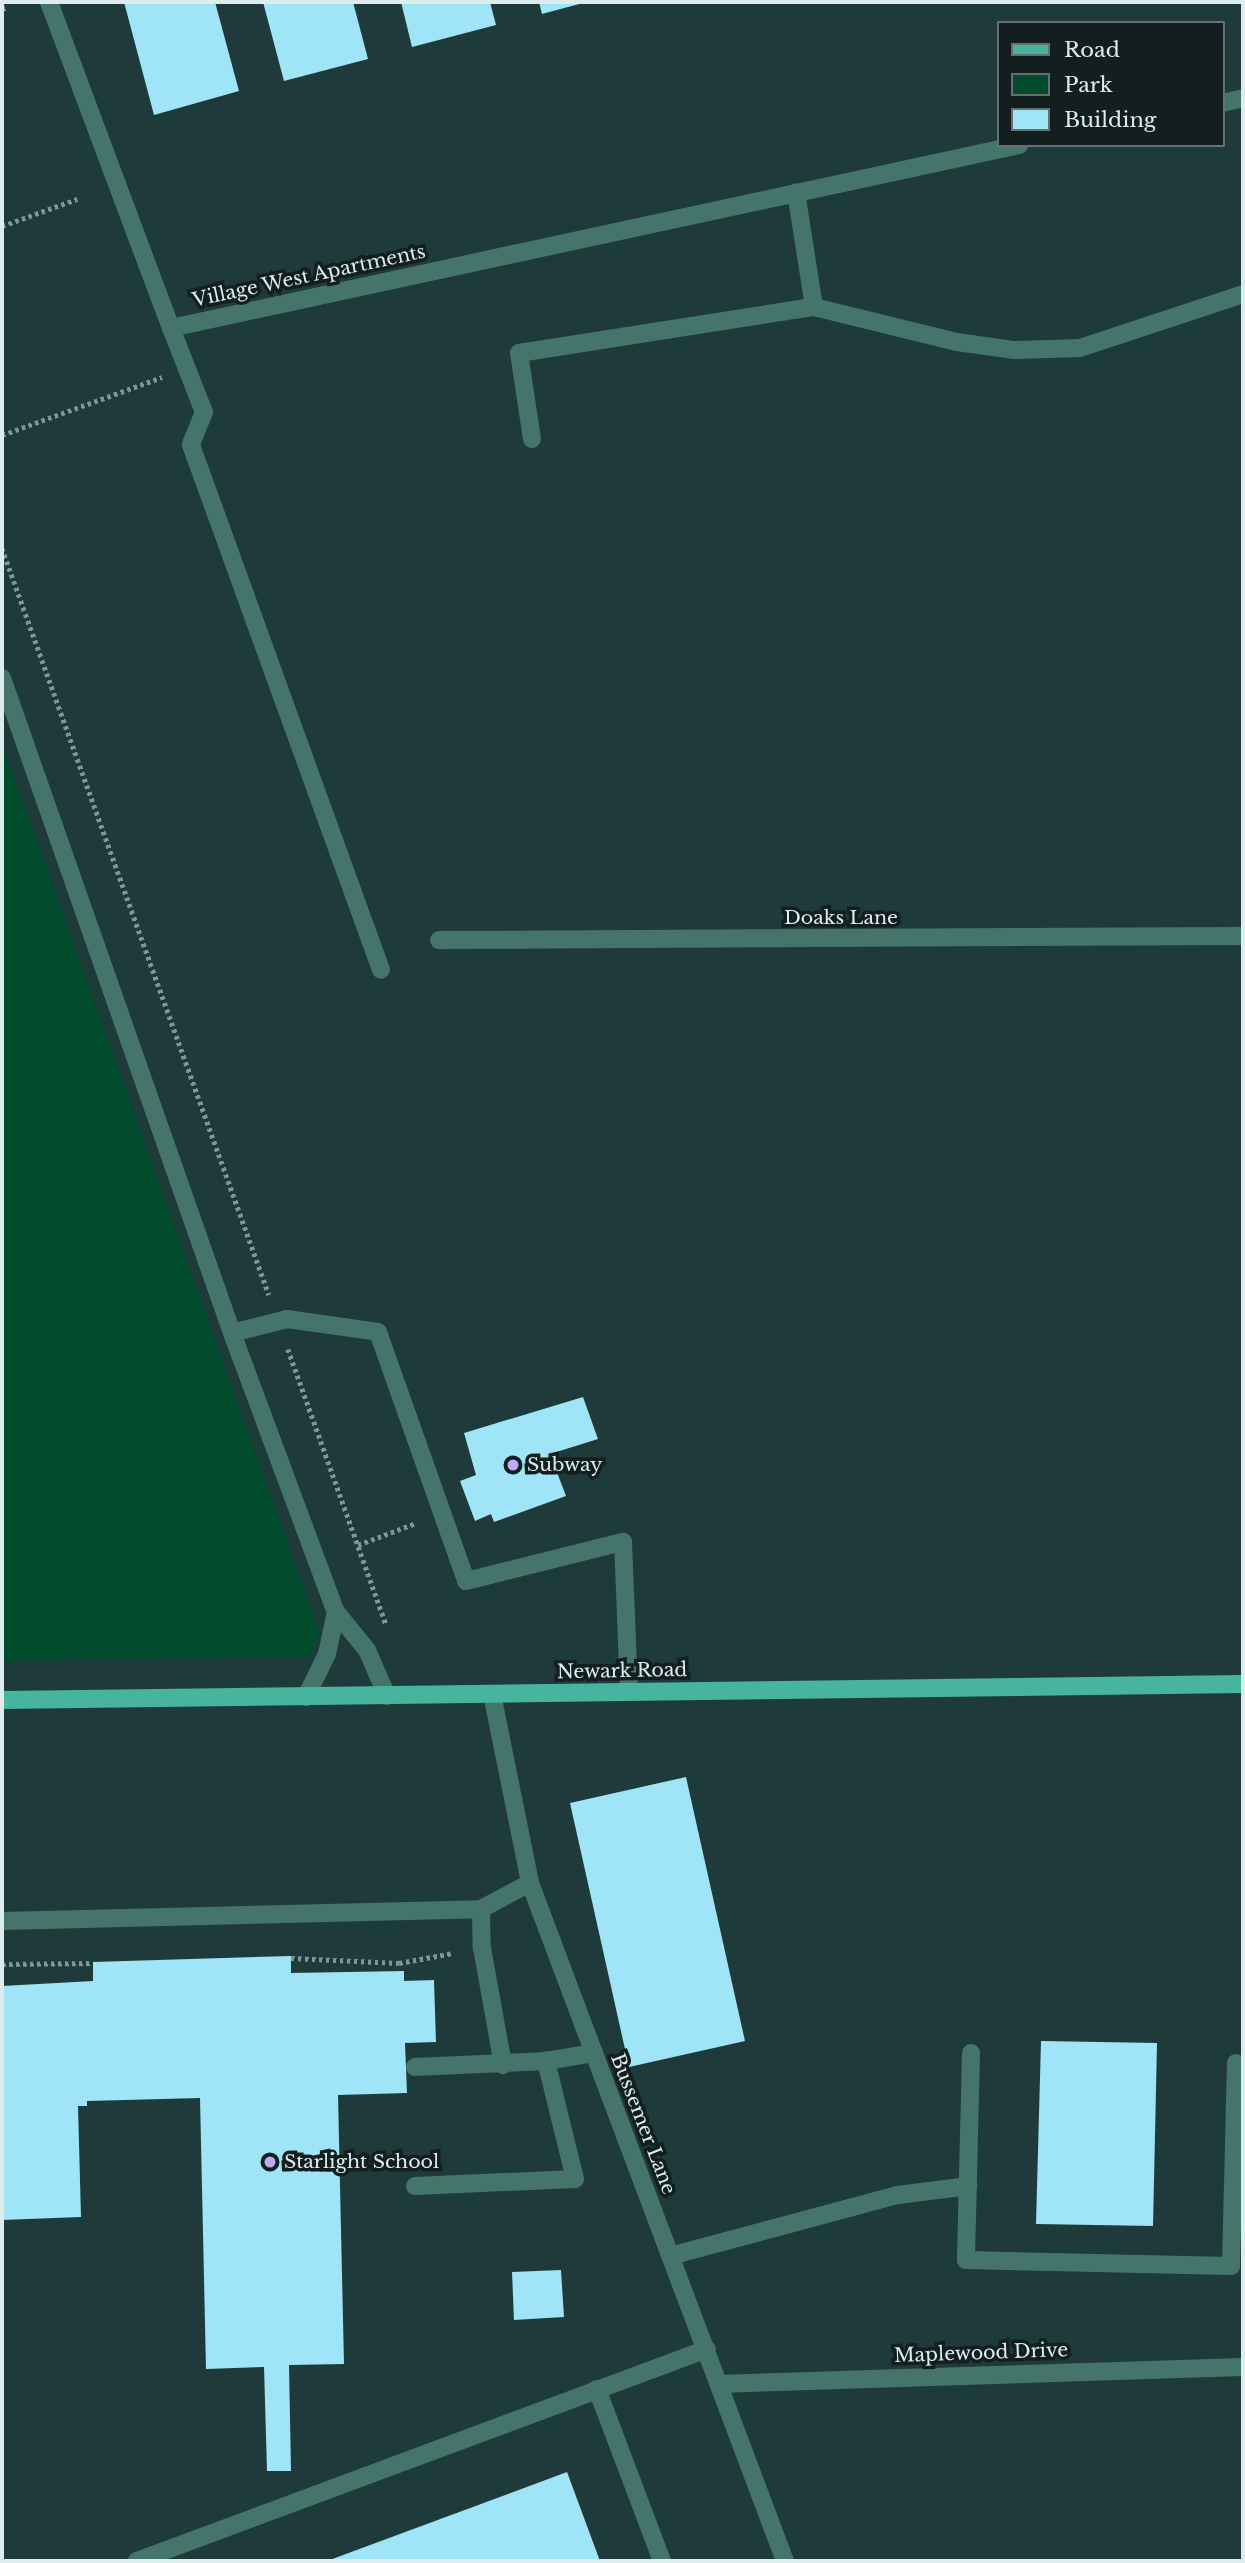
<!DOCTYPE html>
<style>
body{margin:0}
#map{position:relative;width:1245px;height:2563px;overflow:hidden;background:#1f3a3a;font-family:"Libre Baskerville",serif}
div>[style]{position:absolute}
.green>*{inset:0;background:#024c2e}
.building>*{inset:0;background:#9fe4f7}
.path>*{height:4.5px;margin-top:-2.25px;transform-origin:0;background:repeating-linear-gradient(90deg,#809595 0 3.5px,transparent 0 7px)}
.lane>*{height:18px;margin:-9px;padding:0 9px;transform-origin:9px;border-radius:9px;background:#45756a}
.street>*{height:18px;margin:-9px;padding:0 9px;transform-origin:9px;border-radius:9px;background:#45756a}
.primary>*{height:18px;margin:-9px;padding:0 9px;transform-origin:9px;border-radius:9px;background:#47b49f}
.dots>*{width:19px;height:19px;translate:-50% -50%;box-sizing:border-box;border:4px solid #131e1f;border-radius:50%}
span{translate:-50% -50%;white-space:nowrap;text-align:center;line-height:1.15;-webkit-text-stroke:7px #131e1f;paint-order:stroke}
.street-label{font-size:19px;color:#ddecec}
.poi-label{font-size:19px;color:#ddecec}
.left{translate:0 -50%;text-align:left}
.frame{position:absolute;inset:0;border:4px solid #ddecec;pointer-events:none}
.legend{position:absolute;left:997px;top:21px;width:228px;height:126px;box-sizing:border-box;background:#131e1f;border:2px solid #647071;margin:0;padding:9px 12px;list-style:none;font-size:21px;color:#ddecec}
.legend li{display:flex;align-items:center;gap:14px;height:35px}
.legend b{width:35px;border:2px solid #647071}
</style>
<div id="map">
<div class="green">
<i style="clip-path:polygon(2px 742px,320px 1633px,310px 1657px,2px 1661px)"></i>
</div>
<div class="building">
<i style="clip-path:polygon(124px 2px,215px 2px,239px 91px,154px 115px)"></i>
<i style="clip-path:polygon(263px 2px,353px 2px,368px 59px,284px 81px)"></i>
<i style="clip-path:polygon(401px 2px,490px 2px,496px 25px,412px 47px)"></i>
<i style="clip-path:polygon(539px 2px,583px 2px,583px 3px,542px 14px)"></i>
<i style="clip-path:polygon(583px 1397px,598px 1439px,550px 1454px,566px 1496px,494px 1522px,491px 1514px,475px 1521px,460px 1481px,476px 1475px,464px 1433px)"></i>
<i style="clip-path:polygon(686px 1777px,745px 2041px,629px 2067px,570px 1803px)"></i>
<i style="clip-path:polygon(291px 1956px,291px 1973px,404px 1971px,404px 1981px,434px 1980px,436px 2042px,405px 2043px,407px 2093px,338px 2095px,344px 2364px,289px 2365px,291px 2471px,267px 2471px,264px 2367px,206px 2369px,200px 2098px,87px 2101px,87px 2106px,78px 2106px,81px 2217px,2px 2220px,2px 1986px,93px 1981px,93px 1962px)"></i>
<i style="clip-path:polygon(1041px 2041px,1157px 2043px,1153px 2226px,1036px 2224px)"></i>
<i style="clip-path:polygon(561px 2270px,564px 2317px,514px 2320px,512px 2272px)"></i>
<i style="clip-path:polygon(567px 2472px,600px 2561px,327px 2561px)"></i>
</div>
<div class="path">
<i style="left:2px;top:9px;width:6px;rotate:-18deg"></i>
<i style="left:2px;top:226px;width:80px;rotate:-19.8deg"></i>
<i style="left:2px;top:435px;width:170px;rotate:-19.9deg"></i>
<i style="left:2px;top:548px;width:793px;rotate:70.33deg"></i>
<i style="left:288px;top:1349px;width:292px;rotate:70.4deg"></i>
<i style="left:358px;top:1545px;width:62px;rotate:-20.8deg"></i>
<i style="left:291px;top:1958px;width:108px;rotate:2.7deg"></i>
<i style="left:399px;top:1963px;width:55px;rotate:-10.5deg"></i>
<i style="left:2px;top:1964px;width:91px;rotate:-0.6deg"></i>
</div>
<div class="lane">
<i style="left:814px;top:307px;width:147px;rotate:13.8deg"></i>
<i style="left:957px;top:342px;width:58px;rotate:8deg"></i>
<i style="left:1014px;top:350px;width:66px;rotate:-1.7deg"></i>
<i style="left:1080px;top:348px;width:172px;rotate:-18.3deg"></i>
<i style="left:171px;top:328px;width:90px;rotate:68.6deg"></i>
<i style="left:204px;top:412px;width:35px;rotate:112deg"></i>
<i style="left:191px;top:445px;width:558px;rotate:70.1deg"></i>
<i style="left:2px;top:678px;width:694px;rotate:70.65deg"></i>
<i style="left:232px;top:1333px;width:298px;rotate:69.6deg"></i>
<i style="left:336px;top:1612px;width:49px;rotate:50.8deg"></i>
<i style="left:367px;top:1650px;width:50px;rotate:66.5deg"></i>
<i style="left:232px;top:1333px;width:57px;rotate:-14.3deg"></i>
<i style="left:287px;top:1319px;width:92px;rotate:8.1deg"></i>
<i style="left:378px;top:1332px;width:264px;rotate:70.5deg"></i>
<i style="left:466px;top:1581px;width:162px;rotate:-14deg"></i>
<i style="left:623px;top:1542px;width:150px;rotate:87.7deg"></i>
<i style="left:306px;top:1697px;width:48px;rotate:-64deg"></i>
<i style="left:327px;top:1654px;width:43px;rotate:-77.9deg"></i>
<i style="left:481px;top:1909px;width:39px;rotate:89deg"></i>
<i style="left:482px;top:1948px;width:119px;rotate:79.8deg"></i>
<i style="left:2px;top:1921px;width:479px;rotate:-1.4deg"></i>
<i style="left:481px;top:1909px;width:55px;rotate:-28deg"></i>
<i style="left:971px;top:2053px;width:207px;rotate:91.4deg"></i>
<i style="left:966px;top:2260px;width:265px;rotate:1.3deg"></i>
<i style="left:1231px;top:2266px;width:203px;rotate:-88.6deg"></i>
<i style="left:415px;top:2067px;width:131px;rotate:-2.6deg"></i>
<i style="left:546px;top:2061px;width:49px;rotate:-9.5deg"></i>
<i style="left:415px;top:2186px;width:160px;rotate:-2.5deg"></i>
<i style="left:575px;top:2179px;width:122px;rotate:-103.8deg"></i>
<i style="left:670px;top:2256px;width:236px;rotate:-15deg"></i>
<i style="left:898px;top:2195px;width:71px;rotate:-7.3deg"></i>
<i style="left:597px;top:2389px;width:184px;rotate:69.3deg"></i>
<i style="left:137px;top:2561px;width:608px;rotate:-20.4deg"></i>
</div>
<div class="street">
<i style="left:49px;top:2px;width:348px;rotate:69.5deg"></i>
<i style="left:171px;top:328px;width:868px;rotate:-12.18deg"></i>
<i style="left:1222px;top:103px;width:22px;rotate:-13deg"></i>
<i style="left:532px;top:439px;width:87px;rotate:-98.6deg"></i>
<i style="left:519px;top:353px;width:299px;rotate:-8.9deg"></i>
<i style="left:814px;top:307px;width:116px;rotate:-98.9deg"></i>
<i style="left:439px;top:940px;width:804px;rotate:-0.29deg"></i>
<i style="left:492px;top:1694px;width:193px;rotate:78.6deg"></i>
<i style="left:530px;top:1883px;width:724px;rotate:69.39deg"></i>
<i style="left:719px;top:2384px;width:524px;rotate:-1.86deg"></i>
</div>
<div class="primary">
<i style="left:2px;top:1700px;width:1241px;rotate:-0.74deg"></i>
</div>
<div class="dots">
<i style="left:513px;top:1465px;background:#bea9f5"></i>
<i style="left:270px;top:2162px;background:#bea9f5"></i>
</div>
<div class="street-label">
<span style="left:309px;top:276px;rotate:-12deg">Village West Apartments</span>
<span style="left:841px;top:918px">Doaks Lane</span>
<span style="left:622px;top:1671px;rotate:-1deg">Newark Road</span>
<span style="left:643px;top:2124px;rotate:69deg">Bussemer Lane</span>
<span style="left:981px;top:2353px;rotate:-2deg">Maplewood Drive</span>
</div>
<div class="poi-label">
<span class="left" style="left:527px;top:1465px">Subway</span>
<span class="left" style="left:284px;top:2162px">Starlight School</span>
</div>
<div class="frame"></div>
<ul class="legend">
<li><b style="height:9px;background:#47b49f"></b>Road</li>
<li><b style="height:19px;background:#024c2e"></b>Park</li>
<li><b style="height:19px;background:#9fe4f7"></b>Building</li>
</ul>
</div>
